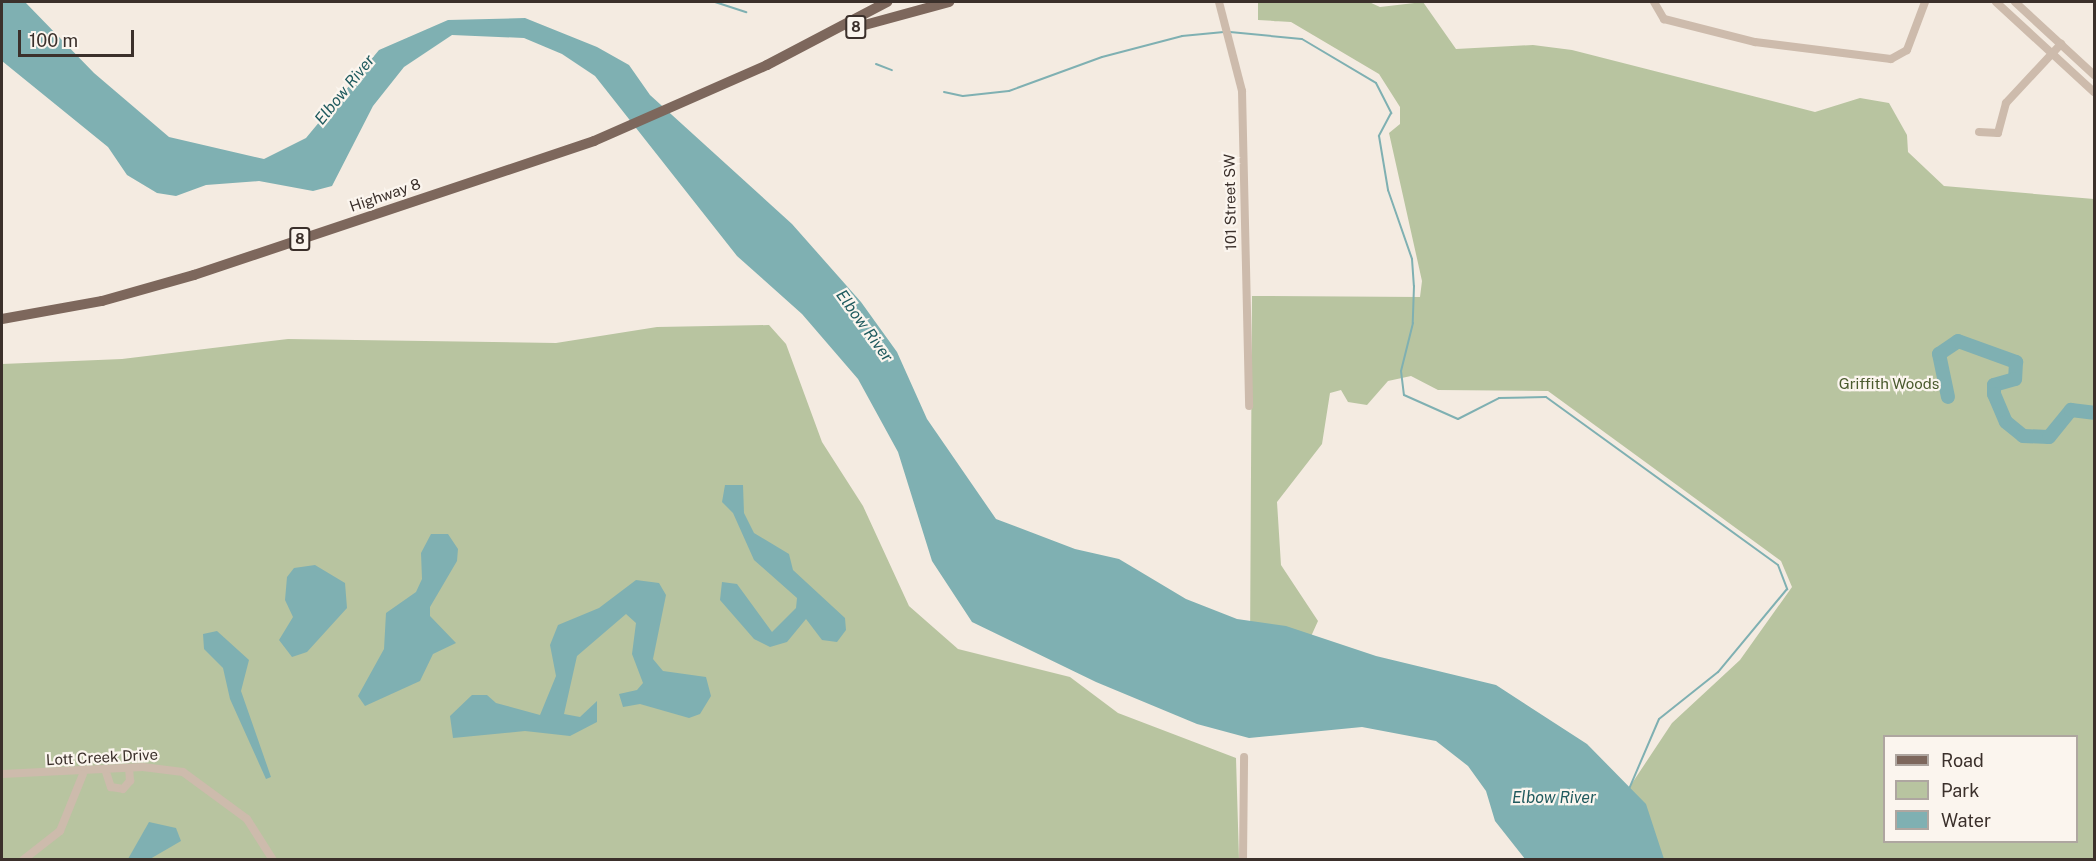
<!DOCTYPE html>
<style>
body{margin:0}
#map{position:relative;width:2096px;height:861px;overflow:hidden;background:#f4ebe1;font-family:"Public Sans",sans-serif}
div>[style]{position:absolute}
.green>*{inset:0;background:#b8c4a0}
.water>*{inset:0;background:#7fb0b2}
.stream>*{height:2px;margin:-1px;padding:0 1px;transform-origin:1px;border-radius:1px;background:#7fb0b2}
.river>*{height:14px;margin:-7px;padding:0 7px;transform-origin:7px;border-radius:7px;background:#7fb0b2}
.minor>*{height:8px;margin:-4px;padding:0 4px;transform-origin:4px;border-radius:4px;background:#cdbbac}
.major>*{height:10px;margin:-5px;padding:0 5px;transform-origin:5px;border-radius:5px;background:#7d675c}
span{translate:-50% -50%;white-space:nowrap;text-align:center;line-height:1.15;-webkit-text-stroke:4.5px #fbf5ee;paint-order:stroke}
.shield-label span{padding:2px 4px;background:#fbf5ee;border:2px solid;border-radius:4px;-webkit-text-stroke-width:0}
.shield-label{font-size:14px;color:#3b302b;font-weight:700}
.street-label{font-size:15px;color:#3b302b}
.park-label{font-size:15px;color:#4a5a2e}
.water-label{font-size:16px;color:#1f5a5e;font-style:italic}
.frame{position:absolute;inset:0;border:3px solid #3b302b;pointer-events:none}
.legend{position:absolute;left:1883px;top:735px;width:195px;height:108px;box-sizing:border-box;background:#fbf5ee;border:2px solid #aea6a0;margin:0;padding:8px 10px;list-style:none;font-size:18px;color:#3b302b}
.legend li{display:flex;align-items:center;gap:12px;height:30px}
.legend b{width:30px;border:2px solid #aea6a0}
.scale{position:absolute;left:18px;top:30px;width:116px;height:27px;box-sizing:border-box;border:3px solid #3b302b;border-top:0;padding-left:8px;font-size:18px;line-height:21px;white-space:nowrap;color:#3b302b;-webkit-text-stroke:4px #fbf5ee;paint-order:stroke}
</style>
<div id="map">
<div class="green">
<i style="clip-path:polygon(evenodd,1258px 2px,1369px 2px,1380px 7px,1423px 2px,1456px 49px,1533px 45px,1572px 50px,1815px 112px,1860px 98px,1889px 103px,1907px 135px,1908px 152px,1944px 186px,2094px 199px,2094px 859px,1616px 859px,1605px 824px,1672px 723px,1740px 660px,1792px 587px,1781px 561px,1548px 391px,1438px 390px,1411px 376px,1388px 381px,1367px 405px,1348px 402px,1341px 390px,1330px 393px,1322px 444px,1277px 502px,1281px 565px,1318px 621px,1308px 643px,1250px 649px,1252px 296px,1420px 297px,1422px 281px,1389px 133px,1400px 124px,1400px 107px,1379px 74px,1291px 22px,1258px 20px,1258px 2px,1884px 736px,2076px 736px,2076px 842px,1884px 842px,1884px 736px)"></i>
<i style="clip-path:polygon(769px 325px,786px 344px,822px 442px,863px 506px,909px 606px,958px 649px,1070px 677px,1118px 713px,1236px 758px,1239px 859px,2px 859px,2px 364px,122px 359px,288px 339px,556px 343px,657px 327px)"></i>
</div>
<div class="water">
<i style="clip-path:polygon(2px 2px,25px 2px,94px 73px,169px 137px,264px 159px,306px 138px,379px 50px,448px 20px,525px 18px,597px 47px,629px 65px,650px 95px,792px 224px,861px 302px,897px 352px,927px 419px,996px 519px,1075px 549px,1119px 559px,1186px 599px,1237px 619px,1286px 626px,1376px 656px,1496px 685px,1587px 744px,1646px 804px,1664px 859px,1525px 859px,1495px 821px,1486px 791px,1468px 766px,1436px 741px,1362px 727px,1249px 738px,1197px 724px,1096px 682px,972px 622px,932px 561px,898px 452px,858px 379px,802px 314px,737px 256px,595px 76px,562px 54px,524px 38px,452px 35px,404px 67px,373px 106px,332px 186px,313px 191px,259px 181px,206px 185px,176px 196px,157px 193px,127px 175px,108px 147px,2px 61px)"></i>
<i style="clip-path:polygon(725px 485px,743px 485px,744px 513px,754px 533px,789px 554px,793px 570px,845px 618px,846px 630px,837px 642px,822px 640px,806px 619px,787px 642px,770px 647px,754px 639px,720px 600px,722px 582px,737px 584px,772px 632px,796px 608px,797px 598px,754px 560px,733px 513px,722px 502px)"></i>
<i style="clip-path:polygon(431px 534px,448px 534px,458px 549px,457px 561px,430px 607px,430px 616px,456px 643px,433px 654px,420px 681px,365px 706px,358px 696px,384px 649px,386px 613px,416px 592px,422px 579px,421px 553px)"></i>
<i style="clip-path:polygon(315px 565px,345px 583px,347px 608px,307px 652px,292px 657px,279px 640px,293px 617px,285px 600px,287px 577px,294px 568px)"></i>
<i style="clip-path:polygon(636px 580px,659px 583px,666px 595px,653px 659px,663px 671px,706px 677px,711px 696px,700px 714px,689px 718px,640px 704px,623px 707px,619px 694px,637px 690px,643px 683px,632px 654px,636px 623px,626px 614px,577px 656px,564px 714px,580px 717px,597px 701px,597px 722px,570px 736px,525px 731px,453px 738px,450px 716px,472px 695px,487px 695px,496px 703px,540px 715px,556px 676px,550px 645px,558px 625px,599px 608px)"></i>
<i style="clip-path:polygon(217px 631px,249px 660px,241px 691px,271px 777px,266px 779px,230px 699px,223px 668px,204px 649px,203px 634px)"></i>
<i style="clip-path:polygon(149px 822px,176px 828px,181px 841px,150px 859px,128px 859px)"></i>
</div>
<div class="stream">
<i style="left:715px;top:2px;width:33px;rotate:18deg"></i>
<i style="left:1230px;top:32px;width:72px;rotate:5.6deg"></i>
<i style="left:1302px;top:39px;width:86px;rotate:30.7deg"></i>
<i style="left:1376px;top:83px;width:34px;rotate:63deg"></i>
<i style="left:1391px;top:113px;width:26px;rotate:118deg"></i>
<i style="left:1379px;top:136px;width:55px;rotate:80.5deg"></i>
<i style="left:1388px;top:190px;width:73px;rotate:70.8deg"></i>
<i style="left:1412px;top:259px;width:27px;rotate:86deg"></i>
<i style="left:1414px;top:286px;width:37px;rotate:92deg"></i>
<i style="left:1413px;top:323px;width:49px;rotate:104deg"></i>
<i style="left:1401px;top:371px;width:24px;rotate:83deg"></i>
<i style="left:1404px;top:395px;width:59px;rotate:24deg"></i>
<i style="left:1458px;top:419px;width:46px;rotate:-27.1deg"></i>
<i style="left:1499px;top:398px;width:47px;rotate:-1.2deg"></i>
<i style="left:1546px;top:397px;width:286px;rotate:35.9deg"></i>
<i style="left:1778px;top:565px;width:26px;rotate:69deg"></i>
<i style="left:1787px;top:589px;width:108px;rotate:129.7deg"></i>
<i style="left:1718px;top:672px;width:75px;rotate:141.5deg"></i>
<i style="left:1659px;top:719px;width:76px;rotate:113.2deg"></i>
<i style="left:876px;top:64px;width:17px;rotate:21deg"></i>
<i style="left:944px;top:92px;width:19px;rotate:12deg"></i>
<i style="left:963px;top:96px;width:46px;rotate:-6.2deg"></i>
<i style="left:1009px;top:91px;width:99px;rotate:-20.1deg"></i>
<i style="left:1102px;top:57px;width:83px;rotate:-14.7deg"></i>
<i style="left:1182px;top:36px;width:42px;rotate:-5.4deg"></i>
</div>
<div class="river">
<i style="left:1948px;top:397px;width:44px;rotate:-101.8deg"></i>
<i style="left:1939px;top:354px;width:23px;rotate:-34deg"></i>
<i style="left:1958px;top:341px;width:62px;rotate:19.9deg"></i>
<i style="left:2016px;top:362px;width:17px;rotate:93deg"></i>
<i style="left:2015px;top:379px;width:22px;rotate:164deg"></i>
<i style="left:1994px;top:385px;width:9px;rotate:90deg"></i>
<i style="left:1994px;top:394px;width:30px;rotate:67deg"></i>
<i style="left:2006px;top:422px;width:22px;rotate:39deg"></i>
<i style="left:2023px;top:436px;width:26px;rotate:2deg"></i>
<i style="left:2049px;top:437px;width:35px;rotate:-51deg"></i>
<i style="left:2071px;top:410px;width:23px;rotate:7deg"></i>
</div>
<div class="minor">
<i style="left:1219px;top:2px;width:92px;rotate:75.5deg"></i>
<i style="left:1242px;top:91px;width:315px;rotate:88.7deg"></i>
<i style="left:1654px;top:2px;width:20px;rotate:60deg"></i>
<i style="left:1664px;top:19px;width:94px;rotate:14.2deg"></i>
<i style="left:1755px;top:42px;width:137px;rotate:7.1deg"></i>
<i style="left:1891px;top:59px;width:18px;rotate:-29deg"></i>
<i style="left:1907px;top:50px;width:51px;rotate:-69.4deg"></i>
<i style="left:1996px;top:2px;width:133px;rotate:42.6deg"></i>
<i style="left:2015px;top:2px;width:108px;rotate:42.7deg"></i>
<i style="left:1979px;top:132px;width:19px;rotate:3deg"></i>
<i style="left:1998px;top:133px;width:31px;rotate:-75deg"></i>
<i style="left:2006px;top:103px;width:81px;rotate:-47deg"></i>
<i style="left:106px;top:772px;width:16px;rotate:72deg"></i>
<i style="left:111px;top:787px;width:12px;rotate:9deg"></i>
<i style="left:123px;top:789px;width:11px;rotate:-49deg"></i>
<i style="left:130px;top:781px;width:13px;rotate:-94deg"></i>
<i style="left:2px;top:774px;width:141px;rotate:-2.8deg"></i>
<i style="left:143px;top:767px;width:40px;rotate:7.1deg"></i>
<i style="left:183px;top:772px;width:79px;rotate:36.3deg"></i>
<i style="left:247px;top:819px;width:49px;rotate:57.6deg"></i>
<i style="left:23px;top:860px;width:47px;rotate:-38.1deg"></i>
<i style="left:60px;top:831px;width:61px;rotate:-68deg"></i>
<i style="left:1243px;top:860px;width:103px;rotate:-89.4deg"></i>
</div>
<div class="major">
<i style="left:850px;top:29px;width:103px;rotate:-15.3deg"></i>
<i style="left:2px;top:319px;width:102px;rotate:-10.2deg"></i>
<i style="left:102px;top:301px;width:96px;rotate:-15.8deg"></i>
<i style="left:194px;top:275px;width:422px;rotate:-18.5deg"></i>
<i style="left:594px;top:141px;width:189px;rotate:-23.7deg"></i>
<i style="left:767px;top:65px;width:136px;rotate:-27.7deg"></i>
</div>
<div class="shield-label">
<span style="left:856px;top:27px">8</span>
<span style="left:300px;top:239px">8</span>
</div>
<div class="street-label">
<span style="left:385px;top:195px;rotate:-19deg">Highway 8</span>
<span style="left:1230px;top:202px;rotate:-91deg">101 Street SW</span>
<span style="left:102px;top:757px;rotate:-3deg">Lott Creek Drive</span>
</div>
<div class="park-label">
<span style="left:1889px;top:384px">Griffith Woods</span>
</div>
<div class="water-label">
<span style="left:345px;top:90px;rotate:-51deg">Elbow River</span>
<span style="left:864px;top:326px;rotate:54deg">Elbow River</span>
<span style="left:1554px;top:798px">Elbow River</span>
</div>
<div class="frame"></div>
<ul class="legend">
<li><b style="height:8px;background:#7d675c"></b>Road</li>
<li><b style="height:16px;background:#b8c4a0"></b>Park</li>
<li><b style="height:16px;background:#7fb0b2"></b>Water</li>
</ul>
<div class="scale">100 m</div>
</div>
